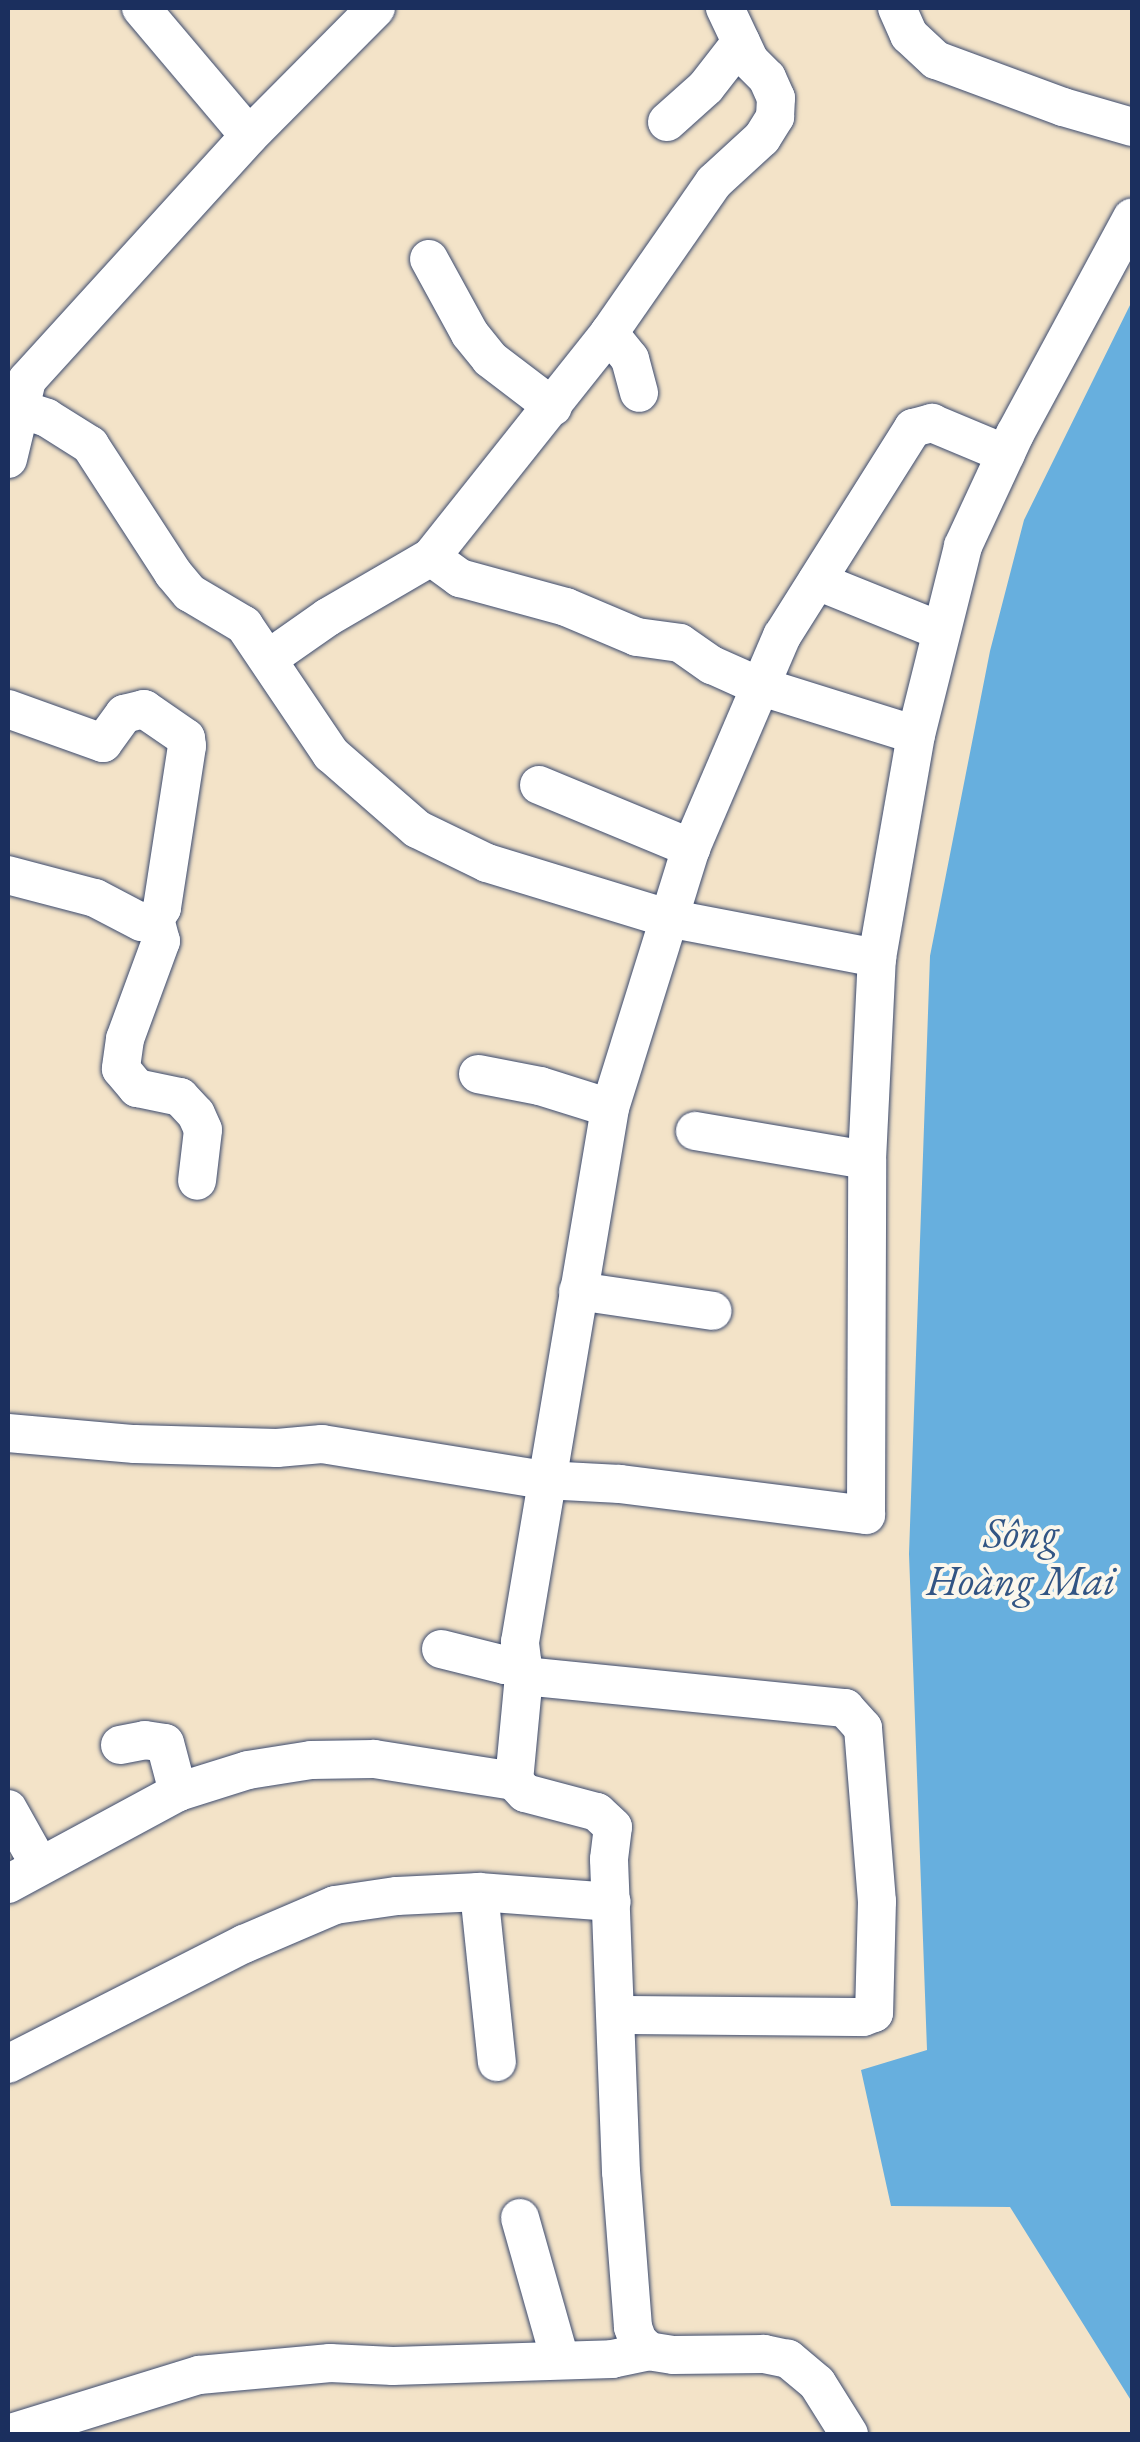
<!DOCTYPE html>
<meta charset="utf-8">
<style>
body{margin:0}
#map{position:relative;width:1140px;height:2442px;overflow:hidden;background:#f3e3c8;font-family:"EB Garamond",serif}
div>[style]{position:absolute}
.water>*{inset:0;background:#67afde}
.roads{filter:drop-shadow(0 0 2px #3b4a6e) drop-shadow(0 0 2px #3b4a6e)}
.minor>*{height:38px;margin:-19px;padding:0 19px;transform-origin:19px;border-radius:19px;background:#fff}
span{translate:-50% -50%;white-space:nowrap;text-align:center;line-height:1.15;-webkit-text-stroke:8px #fbf7ec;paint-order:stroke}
.water-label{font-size:42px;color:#325584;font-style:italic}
.frame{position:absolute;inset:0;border:10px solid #1b2f5e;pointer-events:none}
</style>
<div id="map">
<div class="water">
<i style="clip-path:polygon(1132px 301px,1132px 2402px,1010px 2207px,891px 2206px,861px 2070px,927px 2050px,909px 1554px,930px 956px,990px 651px,1024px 520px)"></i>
</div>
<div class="roads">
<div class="minor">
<i style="left:141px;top:8px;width:167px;rotate:49.8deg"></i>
<i style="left:897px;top:8px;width:30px;rotate:66deg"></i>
<i style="left:909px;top:35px;width:37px;rotate:43deg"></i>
<i style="left:936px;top:60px;width:135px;rotate:20.3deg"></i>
<i style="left:1063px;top:107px;width:72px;rotate:16.2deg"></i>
<i style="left:667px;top:122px;width:52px;rotate:-41.9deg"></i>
<i style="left:706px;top:87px;width:57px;rotate:-52.1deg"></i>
<i style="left:429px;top:259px;width:85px;rotate:61.3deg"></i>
<i style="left:470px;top:334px;width:32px;rotate:51deg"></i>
<i style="left:490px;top:359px;width:79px;rotate:37.3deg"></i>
<i style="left:609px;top:333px;width:33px;rotate:51deg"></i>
<i style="left:630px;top:359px;width:35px;rotate:75deg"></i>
<i style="left:20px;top:409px;width:28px;rotate:18deg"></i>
<i style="left:47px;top:418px;width:51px;rotate:32.1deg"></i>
<i style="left:90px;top:445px;width:153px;rotate:57deg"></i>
<i style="left:173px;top:573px;width:26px;rotate:50deg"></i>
<i style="left:190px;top:593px;width:63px;rotate:30.7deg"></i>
<i style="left:244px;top:625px;width:156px;rotate:56deg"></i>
<i style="left:331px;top:754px;width:114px;rotate:41.1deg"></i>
<i style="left:417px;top:829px;width:78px;rotate:25.9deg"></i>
<i style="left:487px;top:863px;width:188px;rotate:17deg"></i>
<i style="left:667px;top:918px;width:214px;rotate:10.8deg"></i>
<i style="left:8px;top:459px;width:81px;rotate:-76.5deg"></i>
<i style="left:27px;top:380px;width:330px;rotate:-47.7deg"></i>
<i style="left:249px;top:136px;width:180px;rotate:-45.2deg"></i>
<i style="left:431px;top:557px;width:36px;rotate:36deg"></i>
<i style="left:460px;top:578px;width:110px;rotate:15.3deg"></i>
<i style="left:566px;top:607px;width:77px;rotate:22.9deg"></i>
<i style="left:637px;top:637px;width:43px;rotate:7.9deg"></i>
<i style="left:680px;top:643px;width:39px;rotate:35deg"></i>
<i style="left:712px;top:665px;width:51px;rotate:24.1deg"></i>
<i style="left:759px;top:686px;width:164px;rotate:17.3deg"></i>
<i style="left:817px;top:581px;width:134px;rotate:22deg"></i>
<i style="left:268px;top:659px;width:73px;rotate:-35deg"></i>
<i style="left:328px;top:617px;width:119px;rotate:-30.2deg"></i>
<i style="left:431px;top:557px;width:286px;rotate:-51.5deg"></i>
<i style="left:609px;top:333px;width:184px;rotate:-55.2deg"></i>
<i style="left:714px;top:182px;width:65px;rotate:-42.5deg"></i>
<i style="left:762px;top:138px;width:25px;rotate:-58deg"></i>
<i style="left:775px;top:117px;width:19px;rotate:-87deg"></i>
<i style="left:776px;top:98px;width:22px;rotate:-114deg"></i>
<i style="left:767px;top:78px;width:24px;rotate:-135deg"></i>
<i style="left:750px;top:61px;width:59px;rotate:-115.3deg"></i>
<i style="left:8px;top:709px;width:101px;rotate:19.7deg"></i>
<i style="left:103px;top:743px;width:36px;rotate:-54deg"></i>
<i style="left:124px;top:714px;width:21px;rotate:-14deg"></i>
<i style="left:144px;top:709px;width:51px;rotate:34.6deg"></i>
<i style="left:186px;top:738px;width:8px;rotate:83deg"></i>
<i style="left:187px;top:746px;width:164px;rotate:98.8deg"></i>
<i style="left:162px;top:908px;width:13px;rotate:122deg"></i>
<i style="left:155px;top:919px;width:14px;rotate:168deg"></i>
<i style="left:141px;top:922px;width:52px;rotate:-152.4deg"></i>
<i style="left:95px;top:898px;width:90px;rotate:-165.2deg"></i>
<i style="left:539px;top:785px;width:165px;rotate:22.5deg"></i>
<i style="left:155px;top:919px;width:23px;rotate:75deg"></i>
<i style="left:161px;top:941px;width:104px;rotate:110.2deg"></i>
<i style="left:125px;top:1039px;width:30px;rotate:98deg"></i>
<i style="left:121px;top:1069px;width:25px;rotate:50deg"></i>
<i style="left:137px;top:1088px;width:44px;rotate:11.8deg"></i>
<i style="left:180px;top:1097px;width:23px;rotate:47deg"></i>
<i style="left:196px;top:1114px;width:17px;rotate:66deg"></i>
<i style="left:203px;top:1130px;width:51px;rotate:96.7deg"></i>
<i style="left:478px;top:1074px;width:63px;rotate:11deg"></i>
<i style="left:540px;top:1086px;width:73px;rotate:17.4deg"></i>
<i style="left:695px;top:1131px;width:174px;rotate:9.6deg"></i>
<i style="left:578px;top:1291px;width:136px;rotate:8.4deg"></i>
<i style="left:8px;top:1433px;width:127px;rotate:5deg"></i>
<i style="left:135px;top:1444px;width:142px;rotate:1.6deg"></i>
<i style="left:277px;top:1448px;width:45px;rotate:-5.1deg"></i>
<i style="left:322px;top:1444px;width:225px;rotate:9.2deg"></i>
<i style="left:544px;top:1480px;width:76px;rotate:3deg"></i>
<i style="left:620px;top:1484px;width:248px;rotate:7.2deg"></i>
<i style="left:866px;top:1515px;width:355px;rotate:-89.8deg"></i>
<i style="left:867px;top:1160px;width:202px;rotate:-87.2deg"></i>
<i style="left:877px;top:958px;width:226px;rotate:-80.1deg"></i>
<i style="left:916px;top:735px;width:195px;rotate:-76deg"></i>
<i style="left:963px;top:546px;width:123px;rotate:-65.1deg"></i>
<i style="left:1015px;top:434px;width:246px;rotate:-61.6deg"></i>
<i style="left:441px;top:1649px;width:66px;rotate:14deg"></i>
<i style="left:505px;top:1665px;width:18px;rotate:-3deg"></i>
<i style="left:524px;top:1676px;width:323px;rotate:5.7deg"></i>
<i style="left:845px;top:1708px;width:27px;rotate:48deg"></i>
<i style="left:863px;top:1728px;width:174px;rotate:85.4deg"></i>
<i style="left:877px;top:1901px;width:112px;rotate:91.5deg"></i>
<i style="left:874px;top:2013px;width:12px;rotate:160deg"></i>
<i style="left:863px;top:2017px;width:245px;rotate:-179.5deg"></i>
<i style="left:120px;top:1745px;width:25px;rotate:-11deg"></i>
<i style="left:145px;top:1740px;width:20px;rotate:9deg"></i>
<i style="left:165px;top:1743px;width:51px;rotate:75.1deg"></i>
<i style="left:8px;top:1809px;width:65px;rotate:60.7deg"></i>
<i style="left:8px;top:1884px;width:193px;rotate:-28.4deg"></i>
<i style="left:178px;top:1792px;width:73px;rotate:-17.4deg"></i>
<i style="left:248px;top:1770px;width:64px;rotate:-9deg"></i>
<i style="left:311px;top:1760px;width:63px;rotate:-0.9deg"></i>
<i style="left:374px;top:1759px;width:142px;rotate:8.9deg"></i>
<i style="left:479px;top:1892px;width:171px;rotate:84deg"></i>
<i style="left:8px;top:2064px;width:265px;rotate:-27deg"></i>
<i style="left:244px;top:1944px;width:99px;rotate:-23.2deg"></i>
<i style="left:335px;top:1905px;width:63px;rotate:-8.3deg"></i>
<i style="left:397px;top:1896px;width:82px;rotate:-2.8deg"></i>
<i style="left:479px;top:1892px;width:133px;rotate:4.3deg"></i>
<i style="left:520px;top:2218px;width:147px;rotate:74.2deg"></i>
<i style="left:8px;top:2434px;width:200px;rotate:-17.2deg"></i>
<i style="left:199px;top:2375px;width:132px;rotate:-5.2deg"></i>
<i style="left:330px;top:2363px;width:63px;rotate:2.7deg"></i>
<i style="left:393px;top:2366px;width:219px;rotate:-1.8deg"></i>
<i style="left:612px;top:2359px;width:38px;rotate:-12deg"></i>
<i style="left:849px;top:2434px;width:60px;rotate:-122.1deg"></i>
<i style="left:817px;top:2383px;width:38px;rotate:-140deg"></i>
<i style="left:788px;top:2359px;width:25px;rotate:-168deg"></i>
<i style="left:764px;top:2354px;width:91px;rotate:179.4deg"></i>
<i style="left:673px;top:2355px;width:24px;rotate:-171deg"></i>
<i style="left:649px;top:2351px;width:15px;rotate:-138deg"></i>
<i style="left:638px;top:2341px;width:15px;rotate:-110deg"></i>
<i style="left:633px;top:2327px;width:155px;rotate:-94.4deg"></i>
<i style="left:621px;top:2172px;width:313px;rotate:-92.2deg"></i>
<i style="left:609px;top:1859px;width:32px;rotate:-83deg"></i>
<i style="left:613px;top:1827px;width:22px;rotate:-137deg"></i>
<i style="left:597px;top:1812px;width:74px;rotate:-165.2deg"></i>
<i style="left:525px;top:1793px;width:16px;rotate:-133deg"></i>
<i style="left:514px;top:1781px;width:105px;rotate:-84.6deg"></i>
<i style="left:524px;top:1676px;width:34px;rotate:-97deg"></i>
<i style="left:520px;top:1642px;width:542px;rotate:-80.43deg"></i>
<i style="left:610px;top:1108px;width:272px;rotate:-72.7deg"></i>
<i style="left:691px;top:848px;width:231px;rotate:-66.8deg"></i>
<i style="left:782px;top:636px;width:246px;rotate:-57.8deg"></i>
<i style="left:913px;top:428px;width:20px;rotate:-15deg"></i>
<i style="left:932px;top:423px;width:80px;rotate:22.7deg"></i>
</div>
</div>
<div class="water-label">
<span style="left:1021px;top:1557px">Sông<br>Hoàng Mai</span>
</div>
<div class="frame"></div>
</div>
